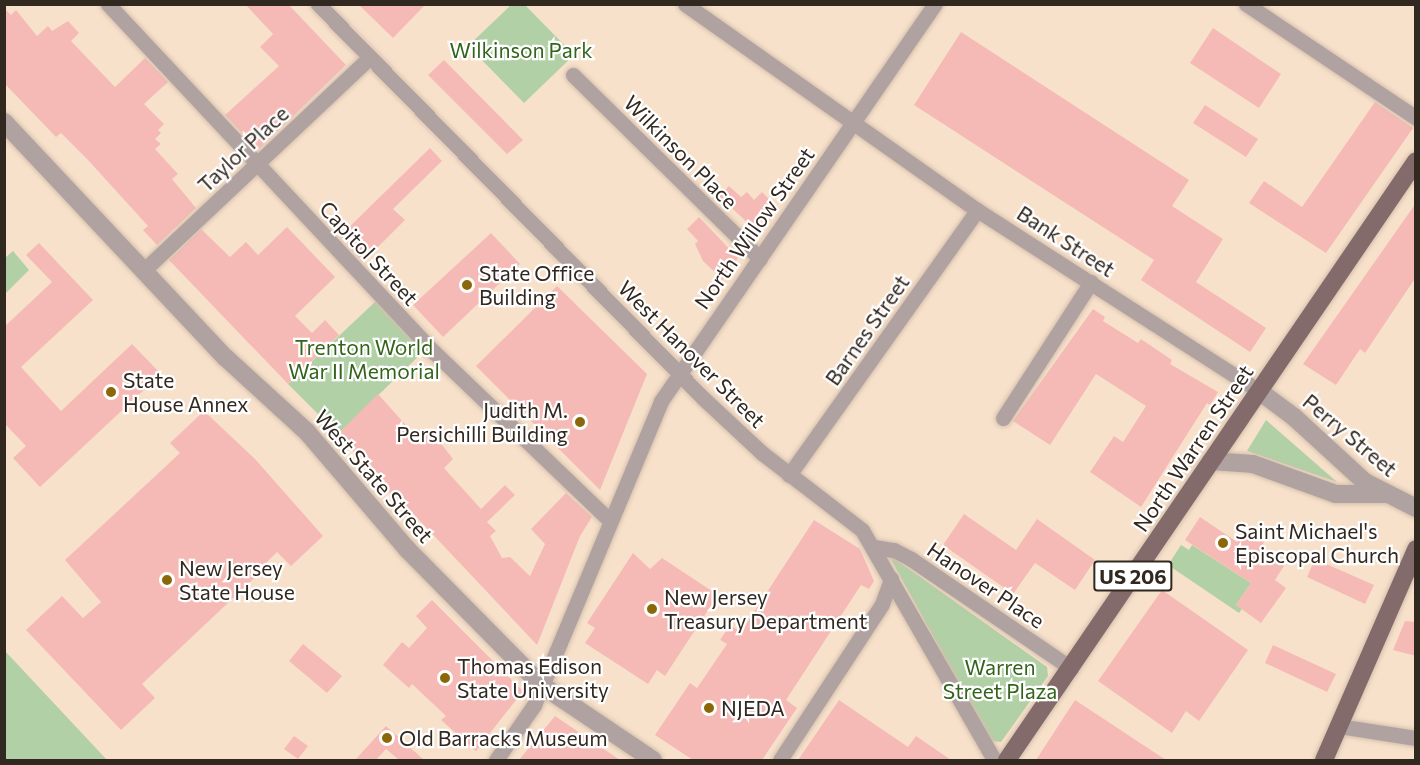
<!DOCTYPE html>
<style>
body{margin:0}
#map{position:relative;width:1420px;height:765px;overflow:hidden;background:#f8e1cb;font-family:Commissioner,sans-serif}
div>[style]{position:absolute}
.green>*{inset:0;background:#b1d0a6}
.building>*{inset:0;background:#f6bab6}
.roads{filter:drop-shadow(0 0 2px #d4c0ac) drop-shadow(0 0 2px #d4c0ac)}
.minor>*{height:15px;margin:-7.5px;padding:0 7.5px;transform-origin:7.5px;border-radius:7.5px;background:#b1a2a2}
.tertiary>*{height:18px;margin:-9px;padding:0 9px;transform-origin:9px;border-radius:9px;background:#b1a2a2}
.primary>*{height:18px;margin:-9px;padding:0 9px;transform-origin:9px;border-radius:9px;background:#846b6b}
.dots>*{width:16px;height:16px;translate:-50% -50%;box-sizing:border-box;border:3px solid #fff;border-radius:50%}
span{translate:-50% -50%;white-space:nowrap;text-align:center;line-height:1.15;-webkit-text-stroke:4.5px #fff;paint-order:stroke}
.shield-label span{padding:2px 4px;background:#fff;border:2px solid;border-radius:4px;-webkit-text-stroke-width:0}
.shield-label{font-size:20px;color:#312820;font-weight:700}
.park-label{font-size:21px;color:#33641b}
.street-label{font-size:21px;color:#312820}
.poi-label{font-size:21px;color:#312820}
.left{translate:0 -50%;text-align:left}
.right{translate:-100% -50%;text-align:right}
.frame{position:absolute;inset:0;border:6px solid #312820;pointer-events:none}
</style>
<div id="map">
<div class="green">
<i style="clip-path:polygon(511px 5px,525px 5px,574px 55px,524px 103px,468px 46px)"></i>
<i style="clip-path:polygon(13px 251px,29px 270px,5px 294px,5px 258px)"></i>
<i style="clip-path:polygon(377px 300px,425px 350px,338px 434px,288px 384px)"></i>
<i style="clip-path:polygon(1266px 420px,1337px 482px,1247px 451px)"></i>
<i style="clip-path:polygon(1181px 545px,1189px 550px,1192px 545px,1251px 583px,1236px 605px,1242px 609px,1239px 613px,1168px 565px)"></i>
<i style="clip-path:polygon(888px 554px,1047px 667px,1048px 676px,1001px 742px,992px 741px,987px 735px)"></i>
<i style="clip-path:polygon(5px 651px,107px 760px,5px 760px)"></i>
</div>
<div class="building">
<i style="clip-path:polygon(245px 4px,288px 4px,346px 65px,258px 150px,225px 115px,279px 66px,260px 47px,273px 34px)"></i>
<i style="clip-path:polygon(358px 4px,426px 4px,393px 38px)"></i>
<i style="clip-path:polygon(4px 8px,11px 15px,16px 10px,37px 36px,48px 26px,52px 31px,68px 21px,79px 33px,71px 41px,115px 87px,145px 58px,168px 82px,144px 104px,164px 124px,158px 130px,161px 133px,155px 139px,161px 144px,155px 149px,178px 174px,172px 179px,196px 208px,157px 245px,143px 230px,148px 226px,88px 160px,61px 133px,56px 137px,4px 83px)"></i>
<i style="clip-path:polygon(1213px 28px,1281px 74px,1259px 108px,1190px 63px)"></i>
<i style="clip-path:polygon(961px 32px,1189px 180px,1172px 206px,1223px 239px,1196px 282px,1266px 328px,1250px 352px,1141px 280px,1154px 260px,914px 105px)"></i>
<i style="clip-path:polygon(444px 60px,523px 140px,507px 154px,428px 75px)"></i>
<i style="clip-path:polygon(1375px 102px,1413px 128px,1326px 253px,1249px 203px,1264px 181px,1302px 207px)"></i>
<i style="clip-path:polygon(1205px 105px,1258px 139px,1246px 157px,1193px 123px)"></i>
<i style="clip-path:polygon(430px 148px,442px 161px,393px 209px,405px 220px,363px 262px,340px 236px)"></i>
<i style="clip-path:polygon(729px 186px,741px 197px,747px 192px,754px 200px,762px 192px,773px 203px,753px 228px,719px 196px)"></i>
<i style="clip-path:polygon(1416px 203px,1416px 277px,1365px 353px,1360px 349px,1336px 385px,1303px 364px)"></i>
<i style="clip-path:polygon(699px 217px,738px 258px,723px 280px,703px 261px,695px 244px,698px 241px,687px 229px)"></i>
<i style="clip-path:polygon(287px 227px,335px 277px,295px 316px,312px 333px,325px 320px,339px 335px,288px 384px,169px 260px,201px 229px,230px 257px,246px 242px,258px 255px)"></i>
<i style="clip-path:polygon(491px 233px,520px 264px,443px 337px,413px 305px)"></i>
<i style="clip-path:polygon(39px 243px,93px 300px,21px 367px,61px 411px,132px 344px,161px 374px,40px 487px,13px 458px,26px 446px,4px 423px,4px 327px,52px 282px,26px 255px)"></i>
<i style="clip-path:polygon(557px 286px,647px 374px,600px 490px,476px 366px)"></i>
<i style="clip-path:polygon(1093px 309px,1105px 317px,1103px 321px,1138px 343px,1141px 339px,1172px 360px,1170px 364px,1218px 392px,1210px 405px,1207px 403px,1141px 507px,1090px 472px,1114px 436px,1123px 442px,1146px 406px,1096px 374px,1050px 445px,1013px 421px)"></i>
<i style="clip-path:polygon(378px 394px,412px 432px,423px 428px,440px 442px,453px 459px,444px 468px,481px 509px,505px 485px,515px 495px,487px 522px,496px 531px,490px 536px,502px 558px,510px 557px,530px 576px,545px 544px,531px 529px,566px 493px,592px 517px,580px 536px,537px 645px,406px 506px,403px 508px,338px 434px)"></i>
<i style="clip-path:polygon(204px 411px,255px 459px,323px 536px,291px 566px,277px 552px,261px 568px,263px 570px,142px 684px,155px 698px,121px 730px,26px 630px,62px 596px,83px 618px,101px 602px,65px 560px,180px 453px,170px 443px)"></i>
<i style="clip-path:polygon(964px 514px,1016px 550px,1037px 519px,1095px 560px,1075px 590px,1035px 563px,1013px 594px,943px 545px)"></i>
<i style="clip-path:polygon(1200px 517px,1237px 542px,1247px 527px,1266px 539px,1260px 549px,1284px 566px,1275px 580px,1286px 588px,1261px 623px,1236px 605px,1251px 583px,1185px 540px)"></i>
<i style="clip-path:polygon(814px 520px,860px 549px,874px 581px,869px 589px,861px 585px,786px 700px,797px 708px,762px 760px,693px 760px,655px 735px,690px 683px,697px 688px,727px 644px,720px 640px,730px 625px,741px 632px)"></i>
<i style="clip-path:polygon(633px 553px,650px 569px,662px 558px,718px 595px,665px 676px,657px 670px,648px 684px,585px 643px,595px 628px,587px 623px)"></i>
<i style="clip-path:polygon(1315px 559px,1374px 585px,1365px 604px,1307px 577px)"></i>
<i style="clip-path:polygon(1162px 590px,1248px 650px,1199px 721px,1186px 711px,1172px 733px,1098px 681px)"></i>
<i style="clip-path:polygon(432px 600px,523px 691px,476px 751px,441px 720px,446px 716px,412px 684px,409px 688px,383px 665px,402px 642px,409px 648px,427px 628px,416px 616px)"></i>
<i style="clip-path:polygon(1405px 621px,1416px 622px,1416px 656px,1393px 650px)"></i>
<i style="clip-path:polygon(303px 644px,342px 676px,327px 693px,289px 661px)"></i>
<i style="clip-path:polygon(1273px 645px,1336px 674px,1327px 692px,1265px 663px)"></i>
<i style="clip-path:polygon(839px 700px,908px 747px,916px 736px,951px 760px,798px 760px)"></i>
<i style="clip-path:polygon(1075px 700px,1166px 760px,1036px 760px)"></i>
<i style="clip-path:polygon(555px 716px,620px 760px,519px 760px)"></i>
<i style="clip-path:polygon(386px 726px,424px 760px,399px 760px,386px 749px,376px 760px,355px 760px)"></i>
<i style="clip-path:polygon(294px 736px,308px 746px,298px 759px,284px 749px)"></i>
</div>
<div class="roads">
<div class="minor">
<i style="left:108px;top:4px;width:477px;rotate:46.9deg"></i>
<i style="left:434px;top:352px;width:243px;rotate:43.8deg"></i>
<i style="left:318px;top:4px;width:551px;rotate:45.66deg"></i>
<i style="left:703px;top:398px;width:81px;rotate:43deg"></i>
<i style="left:762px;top:453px;width:126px;rotate:37.6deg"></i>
<i style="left:862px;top:530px;width:265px;rotate:60.1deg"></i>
<i style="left:685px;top:4px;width:357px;rotate:35.2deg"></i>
<i style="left:977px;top:210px;width:335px;rotate:32.7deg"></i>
<i style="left:1246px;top:4px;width:205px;rotate:33.8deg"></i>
<i style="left:573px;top:75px;width:262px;rotate:44.5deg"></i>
<i style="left:143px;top:271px;width:312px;rotate:-43.3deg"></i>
<i style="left:1003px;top:418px;width:162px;rotate:-57.1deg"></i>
<i style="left:789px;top:475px;width:325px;rotate:-54.6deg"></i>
<i style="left:874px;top:547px;width:20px;rotate:9deg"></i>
<i style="left:894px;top:550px;width:19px;rotate:28deg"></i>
<i style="left:911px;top:559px;width:194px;rotate:34.3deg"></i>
<i style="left:1339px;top:726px;width:78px;rotate:8.9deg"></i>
<i style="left:496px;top:760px;width:67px;rotate:-55.4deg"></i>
<i style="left:534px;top:705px;width:329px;rotate:-67.3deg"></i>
<i style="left:661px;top:401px;width:482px;rotate:-55.4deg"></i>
<i style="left:780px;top:760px;width:186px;rotate:-56.8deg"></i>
<i style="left:882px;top:604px;width:27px;rotate:-70deg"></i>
</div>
<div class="tertiary">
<i style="left:4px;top:122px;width:324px;rotate:46.8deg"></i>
<i style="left:226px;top:358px;width:110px;rotate:42.4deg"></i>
<i style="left:307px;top:432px;width:154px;rotate:49.5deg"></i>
<i style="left:407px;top:549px;width:190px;rotate:45.4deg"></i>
<i style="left:540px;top:684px;width:136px;rotate:33.9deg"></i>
<i style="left:1259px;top:391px;width:44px;rotate:36.6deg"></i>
<i style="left:1294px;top:417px;width:96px;rotate:42.5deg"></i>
<i style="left:1365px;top:482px;width:57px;rotate:27deg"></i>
<i style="left:1211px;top:461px;width:42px;rotate:4.1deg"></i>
<i style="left:1253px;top:464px;width:88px;rotate:19.9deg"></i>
<i style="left:1336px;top:494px;width:48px"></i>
</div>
<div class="primary">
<i style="left:1007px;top:760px;width:725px;rotate:-55.67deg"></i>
<i style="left:1324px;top:760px;width:230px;rotate:-66.4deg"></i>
</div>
</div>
<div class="dots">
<i style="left:467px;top:285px;background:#8c6709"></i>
<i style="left:111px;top:392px;background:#8c6709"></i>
<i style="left:580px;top:422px;background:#8c6709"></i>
<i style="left:1223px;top:543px;background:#8c6709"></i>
<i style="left:167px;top:580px;background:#8c6709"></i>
<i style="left:652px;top:609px;background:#8c6709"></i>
<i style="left:445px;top:678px;background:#8c6709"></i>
<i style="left:709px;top:708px;background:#8c6709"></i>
<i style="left:387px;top:738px;background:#8c6709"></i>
</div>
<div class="shield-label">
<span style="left:1133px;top:576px">US 206</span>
</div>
<div class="park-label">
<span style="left:521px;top:50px">Wilkinson Park</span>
<span style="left:364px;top:359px">Trenton World<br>War II Memorial</span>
<span style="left:1000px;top:679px">Warren<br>Street Plaza</span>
</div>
<div class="street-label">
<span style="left:243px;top:149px;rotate:-43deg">Taylor Place</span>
<span style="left:681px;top:152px;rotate:45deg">Wilkinson Place</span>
<span style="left:754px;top:228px;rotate:-55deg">North Willow Street</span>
<span style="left:1066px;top:241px;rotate:33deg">Bank Street</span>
<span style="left:369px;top:253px;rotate:47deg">Capitol Street</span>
<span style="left:867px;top:330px;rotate:-55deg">Barnes Street</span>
<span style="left:692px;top:354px;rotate:45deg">West Hanover Street</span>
<span style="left:1350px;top:435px;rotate:40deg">Perry Street</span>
<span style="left:1193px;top:448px;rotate:-56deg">North Warren Street</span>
<span style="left:374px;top:476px;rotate:49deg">West State Street</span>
<span style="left:986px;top:585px;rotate:34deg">Hanover Place</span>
</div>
<div class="poi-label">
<span class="left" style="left:479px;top:285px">State Office<br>Building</span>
<span class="left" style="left:123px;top:392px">State<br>House Annex</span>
<span class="right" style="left:568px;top:422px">Judith M.<br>Persichilli Building</span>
<span class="left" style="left:1235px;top:543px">Saint Michael's<br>Episcopal Church</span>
<span class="left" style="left:179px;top:580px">New Jersey<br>State House</span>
<span class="left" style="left:664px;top:609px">New Jersey<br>Treasury Department</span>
<span class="left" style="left:457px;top:678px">Thomas Edison<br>State University</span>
<span class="left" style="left:721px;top:708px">NJEDA</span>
<span class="left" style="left:399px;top:738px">Old Barracks Museum</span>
</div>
<div class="frame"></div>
</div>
